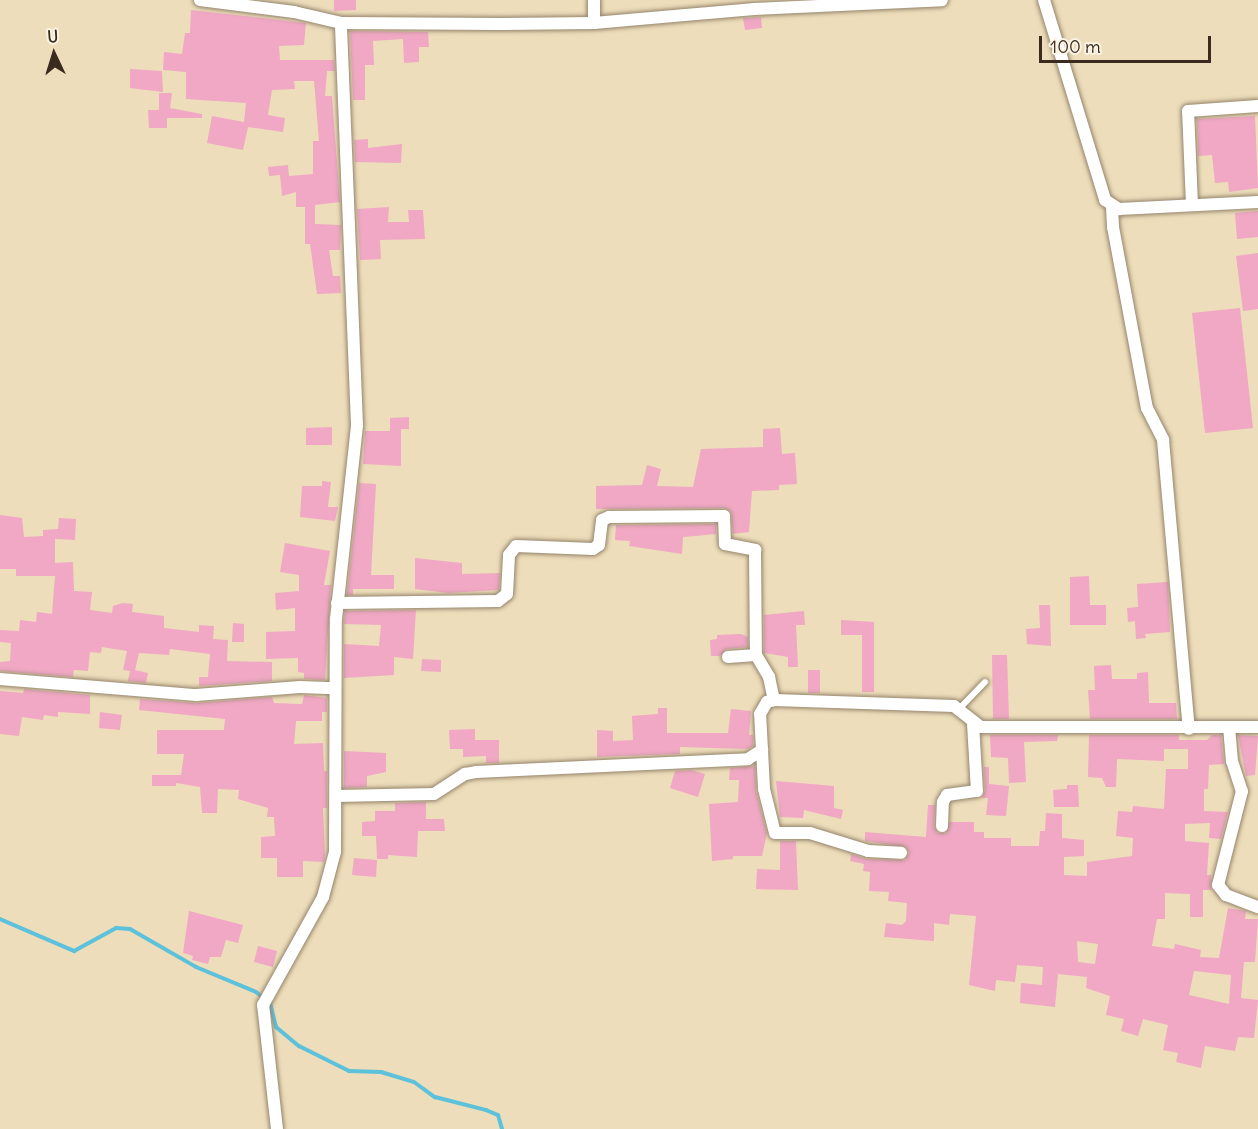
<!DOCTYPE html>
<style>
body{margin:0}
#map{position:relative;width:1258px;height:1129px;overflow:hidden;background:#edddba;font-family:Delius,sans-serif}
div>[style]{position:absolute}
.stream>*{height:4px;margin:-2px;padding:0 2px;transform-origin:2px;border-radius:2px;background:#5cc1da}
.building>*{inset:0;background:#f0a8c4}
.roads{filter:drop-shadow(0 0 2px #94846c) drop-shadow(0 0 2px #94846c)}
.service>*{height:6px;margin:-3px;padding:0 3px;transform-origin:3px;border-radius:3px;background:#fff}
.minor>*{height:12px;margin:-6px;padding:0 6px;transform-origin:6px;border-radius:6px;background:#fff}
span{translate:-50% -50%;white-space:nowrap;text-align:center;line-height:1.15;-webkit-text-stroke:4.5px #fcf5e5;paint-order:stroke}
.north{position:absolute;left:24px;top:24px;width:60px;height:60px;-webkit-text-stroke:4px #fcf5e5;paint-order:stroke;rotate:356deg;font-size:16px;font-weight:700;line-height:24px;text-align:center;color:#3b2a1e}
.north::after{content:'';display:block;margin:auto;width:21px;height:27px;background:#3b2a1e;clip-path:polygon(50% 0,100% 100%,50% 72%,0 100%)}
.scale{position:absolute;left:1039px;top:36px;width:172px;height:27px;box-sizing:border-box;border:3px solid #3b2a1e;border-top:0;padding-left:8px;font-size:18px;line-height:21px;white-space:nowrap;color:#3b2a1e;-webkit-text-stroke:4px #fcf5e5;paint-order:stroke}
</style>
<div id="map">
<div class="stream">
<i style="left:0;top:919px;width:81px;rotate:23.4deg"></i>
<i style="left:74px;top:951px;width:48px;rotate:-28.7deg"></i>
<i style="left:116px;top:928px;width:14px;rotate:4deg"></i>
<i style="left:130px;top:929px;width:76px;rotate:29.9deg"></i>
<i style="left:196px;top:967px;width:65px;rotate:22.6deg"></i>
<i style="left:256px;top:992px;width:18px;rotate:38deg"></i>
<i style="left:270px;top:1003px;width:25px;rotate:76deg"></i>
<i style="left:276px;top:1027px;width:30px;rotate:40deg"></i>
<i style="left:299px;top:1046px;width:56px;rotate:26.6deg"></i>
<i style="left:349px;top:1071px;width:32px;rotate:2deg"></i>
<i style="left:381px;top:1072px;width:34px;rotate:17deg"></i>
<i style="left:414px;top:1082px;width:26px;rotate:36deg"></i>
<i style="left:435px;top:1097px;width:53px;rotate:14.3deg"></i>
<i style="left:486px;top:1110px;width:13px;rotate:23deg"></i>
<i style="left:498px;top:1115px;width:15px;rotate:74deg"></i>
</div>
<div class="building">
<i style="clip-path:polygon(334px 0,356px 0,356px 10px,334px 11px)"></i>
<i style="clip-path:polygon(191px 10px,306px 23px,304px 45px,279px 46px,280px 60px,334px 60px,335px 71px,327px 71px,325px 96px,332px 96px,340px 202px,315px 205px,315px 224px,341px 225px,340px 250px,329px 250px,333px 276px,340px 276px,341px 293px,317px 294px,310px 244px,305px 244px,305px 207px,296px 207px,296px 192px,282px 196px,280px 175px,269px 176px,268px 167px,288px 165px,289px 176px,313px 174px,313px 141px,319px 141px,314px 81px,294px 81px,295px 89px,272px 90px,268px 115px,285px 118px,283px 132px,248px 127px,243px 150px,207px 143px,212px 116px,244px 122px,246px 103px,186px 99px,186px 72px,163px 70px,164px 52px,182px 54px,185px 33px,190px 33px)"></i>
<i style="clip-path:polygon(761px 17px,762px 28px,745px 30px,743px 18px)"></i>
<i style="clip-path:polygon(350px 31px,428px 32px,429px 47px,419px 47px,419px 62px,404px 63px,403px 39px,373px 41px,374px 65px,365px 65px,365px 100px,353px 100px)"></i>
<i style="clip-path:polygon(130px 69px,162px 71px,163px 92px,130px 88px)"></i>
<i style="clip-path:polygon(159px 93px,172px 93px,170px 108px,202px 114px,202px 118px,167px 118px,167px 128px,149px 128px,148px 110px,159px 110px)"></i>
<i style="clip-path:polygon(1255px 116px,1258px 188px,1229px 192px,1228px 182px,1215px 183px,1212px 155px,1198px 156px,1197px 119px)"></i>
<i style="clip-path:polygon(368px 139px,368px 148px,402px 144px,401px 163px,355px 162px,354px 140px)"></i>
<i style="clip-path:polygon(389px 207px,388px 222px,409px 222px,408px 210px,423px 210px,425px 239px,380px 240px,381px 259px,360px 260px,357px 209px)"></i>
<i style="clip-path:polygon(1258px 211px,1258px 237px,1237px 239px,1235px 213px)"></i>
<i style="clip-path:polygon(1258px 253px,1258px 309px,1243px 311px,1236px 256px)"></i>
<i style="clip-path:polygon(1240px 308px,1253px 428px,1205px 433px,1192px 313px)"></i>
<i style="clip-path:polygon(409px 417px,409px 429px,401px 429px,401px 466px,363px 464px,365px 431px,390px 431px,390px 418px)"></i>
<i style="clip-path:polygon(332px 427px,332px 445px,306px 445px,306px 428px)"></i>
<i style="clip-path:polygon(780px 428px,782px 454px,795px 453px,797px 484px,779px 485px,779px 490px,752px 491px,749px 532px,733px 534px,731px 512px,724px 508px,596px 509px,596px 486px,642px 485px,647px 465px,661px 469px,657px 486px,693px 487px,701px 449px,763px 447px,763px 429px)"></i>
<i style="clip-path:polygon(322px 481px,331px 482px,328px 507px,338px 507px,335px 521px,300px 517px,302px 486px,322px 486px)"></i>
<i style="clip-path:polygon(359px 483px,376px 484px,371px 575px,394px 575px,394px 589px,353px 589px,353px 595px,347px 595px)"></i>
<i style="clip-path:polygon(0 515px,22px 518px,24px 537px,43px 536px,43px 530px,58px 529px,59px 518px,76px 519px,75px 540px,55px 539px,55px 563px,73px 562px,74px 591px,92px 592px,90px 610px,112px 613px,113px 606px,123px 603px,133px 604px,132px 612px,164px 616px,164px 628px,199px 632px,199px 625px,214px 626px,213px 639px,228px 640px,227px 661px,272px 662px,272px 681px,199px 686px,199px 677px,208px 677px,210px 654px,170px 649px,169px 655px,139px 653px,135px 670px,148px 673px,146px 683px,128px 681px,130px 671px,123px 670px,127px 651px,102px 647px,101px 653px,90px 652px,88px 671px,74px 670px,73px 677px,0 671px,0 662px,10px 661px,11px 643px,0 642px,0 630px,19px 631px,20px 620px,36px 622px,37px 612px,52px 614px,55px 576px,16px 576px,16px 569px,0 569px)"></i>
<i style="clip-path:polygon(716px 524px,716px 534px,683px 537px,682px 554px,629px 546px,630px 541px,615px 540px,616px 525px)"></i>
<i style="clip-path:polygon(285px 543px,330px 551px,324px 585px,331px 585px,325px 680px,304px 679px,304px 673px,298px 672px,298px 658px,266px 659px,266px 632px,295px 631px,295px 608px,276px 610px,275px 593px,299px 591px,299px 575px,280px 572px)"></i>
<i style="clip-path:polygon(415px 558px,462px 563px,462px 574px,500px 573px,499px 590px,448px 593px,415px 589px)"></i>
<i style="clip-path:polygon(1089px 576px,1090px 605px,1106px 605px,1106px 625px,1070px 625px,1070px 577px)"></i>
<i style="clip-path:polygon(1168px 582px,1170px 632px,1145px 634px,1146px 638px,1136px 639px,1135px 621px,1128px 622px,1127px 608px,1138px 607px,1137px 584px)"></i>
<i style="clip-path:polygon(1039px 605px,1050px 605px,1051px 646px,1027px 644px,1026px 629px,1040px 628px)"></i>
<i style="clip-path:polygon(416px 610px,413px 659px,394px 657px,394px 675px,344px 678px,344px 644px,379px 646px,381px 625px,344px 624px,345px 611px)"></i>
<i style="clip-path:polygon(804px 611px,805px 625px,796px 625px,798px 667px,788px 667px,788px 657px,764px 653px,764px 615px)"></i>
<i style="clip-path:polygon(841px 620px,874px 622px,874px 692px,862px 692px,862px 635px,841px 635px)"></i>
<i style="clip-path:polygon(233px 623px,244px 624px,244px 642px,232px 642px)"></i>
<i style="clip-path:polygon(741px 634px,748px 637px,748px 647px,727px 649px,720px 656px,711px 656px,710px 640px,717px 639px,717px 635px)"></i>
<i style="clip-path:polygon(992px 655px,1007px 655px,1009px 719px,993px 719px)"></i>
<i style="clip-path:polygon(422px 659px,441px 660px,441px 672px,421px 671px)"></i>
<i style="clip-path:polygon(1111px 665px,1112px 679px,1137px 679px,1137px 673px,1148px 672px,1149px 703px,1176px 703px,1177px 719px,1090px 719px,1088px 690px,1095px 690px,1094px 666px)"></i>
<i style="clip-path:polygon(808px 670px,820px 670px,820px 693px,808px 693px)"></i>
<i style="clip-path:polygon(24px 689px,90px 695px,90px 714px,58px 712px,58px 717px,44px 715px,43px 720px,22px 717px,19px 736px,0 734px,0 691px,23px 693px)"></i>
<i style="clip-path:polygon(304px 695px,327px 698px,327px 712px,322px 712px,322px 721px,296px 721px,294px 744px,323px 743px,324px 771px,327px 771px,327px 808px,323px 808px,325px 856px,324px 862px,303px 861px,303px 877px,277px 877px,277px 858px,261px 858px,261px 837px,275px 836px,274px 817px,267px 817px,268px 808px,238px 799px,239px 790px,218px 789px,217px 813px,202px 813px,200px 787px,176px 783px,176px 786px,152px 786px,152px 775px,181px 775px,184px 754px,157px 754px,157px 730px,224px 730px,225px 719px,139px 710px,140px 699px,197px 703px,272px 697px,274px 703px,302px 704px)"></i>
<i style="clip-path:polygon(658px 708px,667px 708px,667px 733px,728px 733px,731px 709px,751px 711px,749px 735px,753px 735px,753px 746px,748px 749px,680px 747px,680px 754px,597px 757px,597px 730px,613px 731px,613px 741px,633px 740px,632px 716px,658px 714px)"></i>
<i style="clip-path:polygon(100px 712px,122px 715px,120px 730px,99px 728px)"></i>
<i style="clip-path:polygon(475px 729px,475px 740px,499px 740px,499px 763px,486px 763px,486px 756px,463px 757px,463px 749px,450px 749px,449px 730px)"></i>
<i style="clip-path:polygon(990px 735px,1058px 735px,1057px 741px,1024px 742px,1026px 782px,1009px 783px,1008px 758px,991px 757px)"></i>
<i style="clip-path:polygon(evenodd,1089px 735px,1179px 735px,1179px 740px,1207px 740px,1212px 735px,1221px 735px,1224px 764px,1209px 765px,1208px 789px,1204px 789px,1204px 811px,1228px 812px,1221px 839px,1209px 838px,1210px 823px,1185px 824px,1185px 841px,1209px 843px,1207px 875px,1211px 875px,1211px 890px,1203px 890px,1203px 917px,1190px 917px,1190px 894px,1165px 893px,1165px 919px,1157px 919px,1152px 946px,1174px 949px,1175px 944px,1201px 950px,1200px 957px,1219px 958px,1228px 908px,1246px 911px,1245px 919px,1258px 919px,1255px 962px,1244px 962px,1241px 998px,1258px 1000px,1254px 1038px,1238px 1037px,1235px 1051px,1205px 1046px,1201px 1068px,1176px 1062px,1178px 1053px,1163px 1050px,1168px 1025px,1143px 1019px,1138px 1036px,1121px 1031px,1124px 1019px,1106px 1015px,1110px 996px,1086px 988px,1087px 977px,1058px 974px,1055px 1007px,1020px 1003px,1021px 983px,1042px 985px,1043px 967px,1017px 965px,1015px 982px,996px 980px,995px 991px,969px 985px,976px 916px,950px 914px,949px 925px,934px 923px,934px 941px,884px 937px,886px 923px,902px 925px,906px 921px,907px 903px,888px 901px,889px 892px,869px 891px,870px 872px,863px 871px,864px 864px,850px 861px,851px 854px,867px 859px,905px 860px,909px 853px,906px 847px,865px 841px,865px 832px,926px 837px,928px 805px,935px 805px,934px 826px,938px 833px,946px 833px,950px 822px,974px 822px,974px 832px,984px 832px,984px 838px,1011px 838px,1011px 846px,1039px 846px,1040px 831px,1045px 831px,1046px 813px,1062px 814px,1062px 838px,1084px 840px,1084px 856px,1064px 857px,1064px 875px,1087px 876px,1087px 862px,1132px 856px,1133px 838px,1116px 836px,1118px 811px,1132px 812px,1133px 806px,1164px 809px,1166px 769px,1188px 769px,1188px 749px,1164px 749px,1164px 761px,1117px 759px,1116px 787px,1106px 787px,1102px 778px,1088px 777px,1089px 735px,1077px 941px,1098px 944px,1095px 964px,1078px 962px,1077px 941px,1089px 735px,1194px 971px,1231px 975px,1229px 1004px,1189px 995px,1194px 971px)"></i>
<i style="clip-path:polygon(1238px 735px,1258px 736px,1255px 775px,1246px 776px)"></i>
<i style="clip-path:polygon(344px 751px,386px 753px,386px 772px,367px 776px,367px 787px,344px 788px)"></i>
<i style="clip-path:polygon(755px 766px,756px 791px,767px 833px,762px 856px,733px 856px,733px 859px,712px 861px,709px 804px,738px 802px,739px 780px,729px 780px,730px 768px)"></i>
<i style="clip-path:polygon(984px 767px,989px 767px,989px 784px,1009px 786px,1006px 816px,986px 815px,988px 798px,981px 798px,985px 791px)"></i>
<i style="clip-path:polygon(691px 770px,705px 774px,698px 797px,670px 788px,675px 771px)"></i>
<i style="clip-path:polygon(776px 781px,834px 786px,834px 808px,843px 810px,841px 819px,804px 810px,803px 818px,780px 817px)"></i>
<i style="clip-path:polygon(1067px 785px,1078px 785px,1079px 807px,1054px 807px,1053px 790px,1067px 789px)"></i>
<i style="clip-path:polygon(426px 802px,426px 819px,444px 819px,445px 831px,418px 831px,417px 857px,388px 855px,388px 859px,377px 859px,376px 836px,362px 836px,362px 822px,375px 821px,375px 811px,395px 811px,395px 803px)"></i>
<i style="clip-path:polygon(780px 841px,796px 841px,798px 890px,756px 889px,757px 869px,780px 870px)"></i>
<i style="clip-path:polygon(354px 858px,377px 860px,376px 877px,352px 875px)"></i>
<i style="clip-path:polygon(189px 911px,243px 925px,238px 943px,226px 940px,221px 957px,210px 957px,208px 964px,192px 960px,193px 956px,183px 953px)"></i>
<i style="clip-path:polygon(258px 946px,277px 951px,273px 967px,254px 962px)"></i>
</div>
<div class="roads">
<div class="service">
<i style="left:960px;top:708px;width:36px;rotate:-46deg"></i>
</div>
<div class="minor">
<i style="left:200px;top:0;width:95px;rotate:7.3deg"></i>
<i style="left:294px;top:12px;width:48px;rotate:13.2deg"></i>
<i style="left:341px;top:23px;width:161px;rotate:0.4deg"></i>
<i style="left:502px;top:24px;width:92px;rotate:-0.6deg"></i>
<i style="left:594px;top:23px;width:161px;rotate:-5deg"></i>
<i style="left:754px;top:9px;width:188px;rotate:-2.7deg"></i>
<i style="left:594px;top:0;width:23px;rotate:90deg"></i>
<i style="left:1044px;top:0;width:209px;rotate:73deg"></i>
<i style="left:1105px;top:200px;width:17px;rotate:33deg"></i>
<i style="left:1119px;top:209px;width:139px;rotate:-2.9deg"></i>
<i style="left:1192px;top:205px;width:94px;rotate:-92.4deg"></i>
<i style="left:1188px;top:111px;width:70px;rotate:-4.1deg"></i>
<i style="left:1112px;top:207px;width:20px;rotate:87deg"></i>
<i style="left:1113px;top:227px;width:184px;rotate:79.4deg"></i>
<i style="left:1147px;top:408px;width:36px;rotate:63deg"></i>
<i style="left:1163px;top:440px;width:290px;rotate:84.9deg"></i>
<i style="left:337px;top:603px;width:161px;rotate:-0.7deg"></i>
<i style="left:498px;top:601px;width:11px;rotate:-38deg"></i>
<i style="left:507px;top:594px;width:39px;rotate:-87deg"></i>
<i style="left:509px;top:555px;width:11px;rotate:-52deg"></i>
<i style="left:516px;top:546px;width:77px;rotate:2.2deg"></i>
<i style="left:593px;top:549px;width:7px;rotate:-34deg"></i>
<i style="left:599px;top:545px;width:25px;rotate:-83deg"></i>
<i style="left:602px;top:520px;width:8px;rotate:-23deg"></i>
<i style="left:609px;top:517px;width:115px;rotate:-0.5deg"></i>
<i style="left:724px;top:516px;width:28px;rotate:88deg"></i>
<i style="left:725px;top:544px;width:31px;rotate:11deg"></i>
<i style="left:755px;top:550px;width:105px;rotate:89.5deg"></i>
<i style="left:728px;top:657px;width:28px;rotate:-4deg"></i>
<i style="left:756px;top:655px;width:26px;rotate:59deg"></i>
<i style="left:769px;top:677px;width:24px;rotate:78deg"></i>
<i style="left:0;top:679px;width:197px;rotate:4.7deg"></i>
<i style="left:196px;top:695px;width:104px;rotate:-4.4deg"></i>
<i style="left:300px;top:687px;width:34px;rotate:2deg"></i>
<i style="left:1229px;top:727px;width:34px;rotate:85deg"></i>
<i style="left:1232px;top:761px;width:32px;rotate:72deg"></i>
<i style="left:1242px;top:791px;width:97px;rotate:104.3deg"></i>
<i style="left:1218px;top:885px;width:13px;rotate:51deg"></i>
<i style="left:1226px;top:895px;width:34px;rotate:21deg"></i>
<i style="left:762px;top:750px;width:39px;rotate:87deg"></i>
<i style="left:764px;top:789px;width:45px;rotate:76deg"></i>
<i style="left:775px;top:833px;width:35px"></i>
<i style="left:810px;top:833px;width:61px;rotate:17.2deg"></i>
<i style="left:868px;top:851px;width:33px;rotate:3deg"></i>
<i style="left:336px;top:796px;width:98px;rotate:-1.2deg"></i>
<i style="left:434px;top:794px;width:37px;rotate:-33deg"></i>
<i style="left:465px;top:774px;width:11px;rotate:-10deg"></i>
<i style="left:476px;top:772px;width:272px;rotate:-2.7deg"></i>
<i style="left:748px;top:759px;width:17px;rotate:-33deg"></i>
<i style="left:762px;top:750px;width:36px;rotate:-93deg"></i>
<i style="left:760px;top:714px;width:14px;rotate:-60deg"></i>
<i style="left:767px;top:702px;width:7px;rotate:-16deg"></i>
<i style="left:774px;top:700px;width:180px;rotate:1.9deg"></i>
<i style="left:954px;top:706px;width:34px;rotate:38deg"></i>
<i style="left:981px;top:727px;width:277px"></i>
<i style="left:942px;top:826px;width:24px;rotate:-88deg"></i>
<i style="left:943px;top:802px;width:8px;rotate:-60deg"></i>
<i style="left:947px;top:795px;width:30px;rotate:-8deg"></i>
<i style="left:977px;top:791px;width:67px;rotate:-93.4deg"></i>
<i style="left:277px;top:1129px;width:125px;rotate:-96.4deg"></i>
<i style="left:263px;top:1005px;width:124px;rotate:-60.9deg"></i>
<i style="left:323px;top:897px;width:47px;rotate:-75.1deg"></i>
<i style="left:335px;top:852px;width:233px;rotate:-89.8deg"></i>
<i style="left:336px;top:619px;width:195px;rotate:-83.8deg"></i>
<i style="left:357px;top:425px;width:402px;rotate:-92.3deg"></i>
</div>
</div>
<div class="north">U</div>
<div class="scale">100 m</div>
</div>
